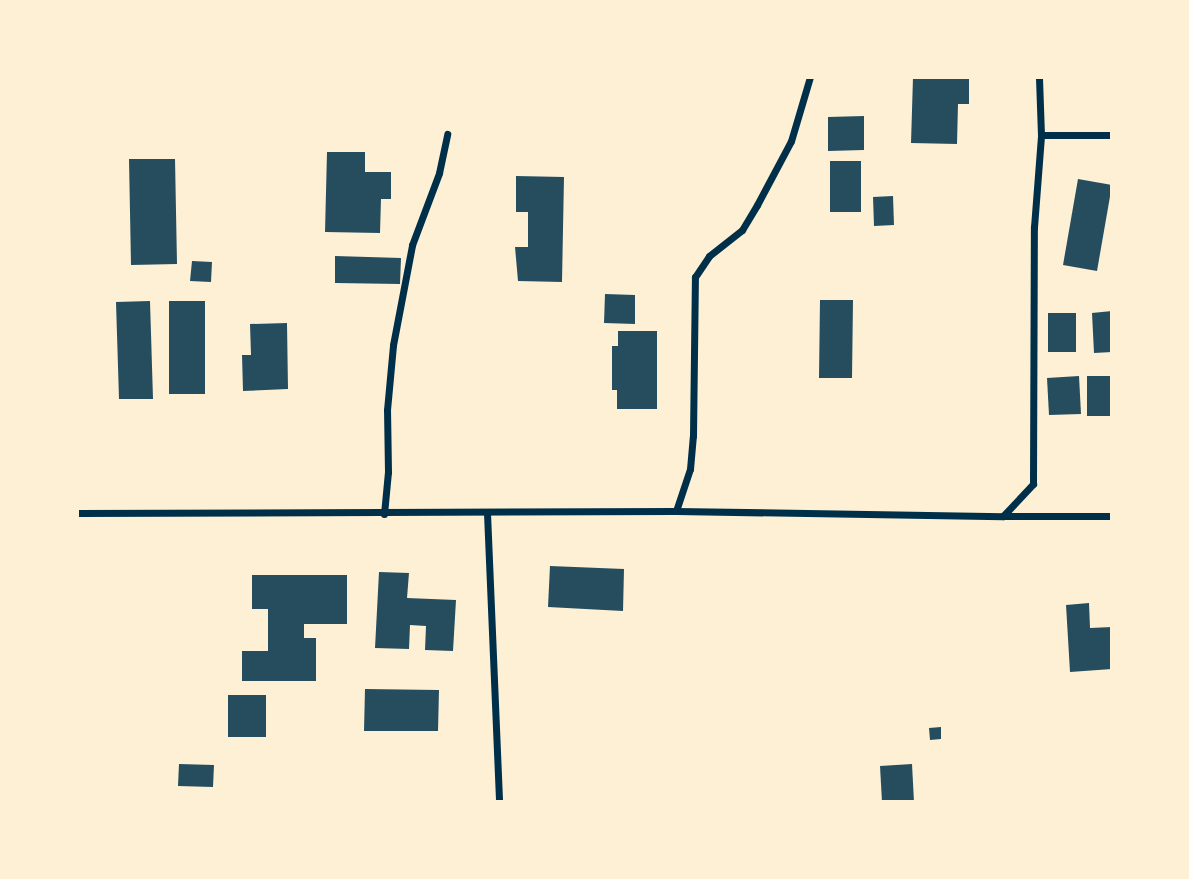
<!DOCTYPE html>
<style>
body{margin:0}
#map{position:relative;width:1189px;height:879px;overflow:hidden;background:#fdf0d5;font-family:"Varela Round",sans-serif}
div>[style]{position:absolute}
.building>*{inset:0;background:#264d5e}
.minor>*{height:7px;margin:-3.5px;padding:0 3.5px;transform-origin:3.5px;border-radius:3.5px;background:#003049}
span{translate:-50% -50%;white-space:nowrap;text-align:center;line-height:1.15;-webkit-text-stroke:6px #fdf0d5;paint-order:stroke}
.frame{position:absolute;inset:0;border:79px solid #fdf0d5;pointer-events:none}
</style>
<div id="map">
<div class="building">
<i style="clip-path:polygon(913px 77px,969px 77px,969px 104px,958px 104px,957px 144px,911px 143px)"></i>
<i style="clip-path:polygon(864px 116px,864px 150px,828px 151px,828px 117px)"></i>
<i style="clip-path:polygon(327px 152px,365px 152px,365px 172px,391px 172px,391px 199px,381px 199px,380px 233px,325px 232px)"></i>
<i style="clip-path:polygon(129px 159px,175px 159px,177px 264px,131px 265px)"></i>
<i style="clip-path:polygon(830px 161px,861px 161px,861px 212px,830px 212px)"></i>
<i style="clip-path:polygon(516px 176px,564px 177px,562px 282px,518px 281px,515px 247px,528px 247px,528px 212px,516px 212px)"></i>
<i style="clip-path:polygon(1078px 179px,1112px 185px,1097px 271px,1063px 265px)"></i>
<i style="clip-path:polygon(893px 196px,894px 225px,874px 226px,873px 197px)"></i>
<i style="clip-path:polygon(335px 256px,401px 258px,400px 284px,335px 283px)"></i>
<i style="clip-path:polygon(192px 261px,212px 262px,211px 282px,190px 281px)"></i>
<i style="clip-path:polygon(605px 294px,635px 295px,635px 324px,604px 323px)"></i>
<i style="clip-path:polygon(820px 300px,853px 300px,852px 378px,819px 378px)"></i>
<i style="clip-path:polygon(150px 301px,153px 399px,119px 399px,116px 302px)"></i>
<i style="clip-path:polygon(169px 301px,205px 301px,205px 394px,169px 394px)"></i>
<i style="clip-path:polygon(1112px 311px,1112px 352px,1094px 353px,1092px 313px)"></i>
<i style="clip-path:polygon(1048px 313px,1076px 313px,1076px 352px,1048px 352px)"></i>
<i style="clip-path:polygon(287px 323px,288px 389px,243px 391px,242px 355px,251px 355px,250px 324px)"></i>
<i style="clip-path:polygon(618px 331px,657px 331px,657px 409px,617px 409px,617px 390px,612px 390px,612px 346px,618px 346px)"></i>
<i style="clip-path:polygon(1079px 376px,1081px 414px,1049px 415px,1047px 378px)"></i>
<i style="clip-path:polygon(1087px 376px,1112px 376px,1112px 416px,1087px 416px)"></i>
<i style="clip-path:polygon(550px 566px,624px 569px,623px 611px,548px 607px)"></i>
<i style="clip-path:polygon(379px 572px,409px 573px,407px 598px,456px 600px,453px 651px,425px 650px,426px 626px,410px 625px,409px 649px,375px 648px)"></i>
<i style="clip-path:polygon(252px 575px,347px 575px,347px 624px,304px 624px,304px 638px,316px 638px,316px 681px,242px 681px,242px 651px,268px 651px,268px 609px,252px 609px)"></i>
<i style="clip-path:polygon(1089px 603px,1090px 628px,1112px 627px,1112px 669px,1070px 672px,1066px 605px)"></i>
<i style="clip-path:polygon(365px 689px,439px 690px,438px 731px,364px 731px)"></i>
<i style="clip-path:polygon(228px 695px,266px 695px,266px 737px,228px 737px)"></i>
<i style="clip-path:polygon(941px 727px,941px 739px,930px 740px,929px 728px)"></i>
<i style="clip-path:polygon(179px 764px,214px 765px,213px 787px,178px 786px)"></i>
<i style="clip-path:polygon(912px 764px,914px 802px,882px 802px,880px 766px)"></i>
</div>
<div class="minor">
<i style="left:1041px;top:135px;width:71px"></i>
<i style="left:676px;top:511px;width:44px;rotate:-71.6deg"></i>
<i style="left:690px;top:469px;width:33px;rotate:-85deg"></i>
<i style="left:693px;top:436px;width:159px;rotate:-89.3deg"></i>
<i style="left:695px;top:277px;width:25px;rotate:-56deg"></i>
<i style="left:709px;top:256px;width:42px;rotate:-38.2deg"></i>
<i style="left:742px;top:230px;width:29px;rotate:-59deg"></i>
<i style="left:757px;top:205px;width:72px;rotate:-62deg"></i>
<i style="left:791px;top:141px;width:67px;rotate:-73.5deg"></i>
<i style="left:77px;top:513px;width:599px;rotate:-0.19deg"></i>
<i style="left:676px;top:511px;width:327px;rotate:0.9deg"></i>
<i style="left:1003px;top:516px;width:44px;rotate:-46.8deg"></i>
<i style="left:1033px;top:484px;width:257px;rotate:-89.8deg"></i>
<i style="left:1034px;top:227px;width:92px;rotate:-85.6deg"></i>
<i style="left:1041px;top:135px;width:58px;rotate:-92deg"></i>
<i style="left:487px;top:513px;width:289px;rotate:87.6deg"></i>
<i style="left:384px;top:514px;width:42px;rotate:-84.6deg"></i>
<i style="left:388px;top:472px;width:62px;rotate:-90.9deg"></i>
<i style="left:387px;top:410px;width:65px;rotate:-84.7deg"></i>
<i style="left:393px;top:345px;width:102px;rotate:-79.2deg"></i>
<i style="left:412px;top:245px;width:77px;rotate:-69.4deg"></i>
<i style="left:439px;top:173px;width:40px;rotate:-78deg"></i>
<i style="left:1003px;top:516px;width:109px"></i>
</div>
<div class="frame"></div>
</div>
